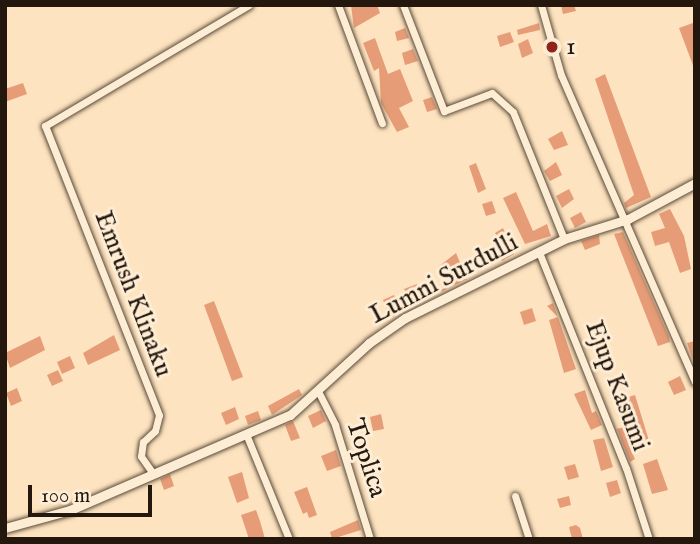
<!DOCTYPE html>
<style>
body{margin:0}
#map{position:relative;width:700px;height:544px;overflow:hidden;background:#fde3bf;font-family:"IM FELL English",serif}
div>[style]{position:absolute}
.building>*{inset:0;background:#e69d77}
.roads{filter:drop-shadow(0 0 2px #5a4a3a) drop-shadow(0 0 2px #5a4a3a)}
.minor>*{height:7px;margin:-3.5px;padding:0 3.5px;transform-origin:3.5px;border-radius:3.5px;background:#feedd5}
.tertiary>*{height:9px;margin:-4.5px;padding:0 4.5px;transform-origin:4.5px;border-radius:4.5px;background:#feedd5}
.dots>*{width:19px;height:19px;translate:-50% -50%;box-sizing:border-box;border:4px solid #feedd5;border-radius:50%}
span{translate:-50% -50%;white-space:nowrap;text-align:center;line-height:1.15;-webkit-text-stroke:6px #feedd5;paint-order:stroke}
.poi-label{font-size:26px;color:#23170e}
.left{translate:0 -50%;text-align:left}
.street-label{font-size:26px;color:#23170e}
.frame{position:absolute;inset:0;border:7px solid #23170e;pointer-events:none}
.scale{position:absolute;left:28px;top:485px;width:124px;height:32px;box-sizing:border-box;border:4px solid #23170e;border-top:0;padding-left:9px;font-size:21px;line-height:24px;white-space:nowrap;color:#23170e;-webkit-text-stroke:5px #feedd5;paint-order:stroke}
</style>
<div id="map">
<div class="building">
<i style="clip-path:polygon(351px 5px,377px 5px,380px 13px,354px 28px)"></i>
<i style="clip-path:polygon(561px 5px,574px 5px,576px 11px,563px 14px)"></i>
<i style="clip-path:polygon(539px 23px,540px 30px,518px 35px,517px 30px)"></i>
<i style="clip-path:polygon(693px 23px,695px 28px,694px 68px,679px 28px)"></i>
<i style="clip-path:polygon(405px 28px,409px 38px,397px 41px,395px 32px)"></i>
<i style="clip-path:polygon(510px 32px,514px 42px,500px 47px,497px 36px)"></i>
<i style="clip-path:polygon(375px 38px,388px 74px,400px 69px,413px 101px,399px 108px,409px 127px,397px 132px,381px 103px,379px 68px,374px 71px,363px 43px)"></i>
<i style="clip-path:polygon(528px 39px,533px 53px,522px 58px,518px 44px)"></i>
<i style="clip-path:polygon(413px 49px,418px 61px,405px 65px,402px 53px)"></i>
<i style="clip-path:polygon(605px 74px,651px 197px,626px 208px,624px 203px,634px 195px,595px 79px)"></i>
<i style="clip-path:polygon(23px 83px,27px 94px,5px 102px,5px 89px)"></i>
<i style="clip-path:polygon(432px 97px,437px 109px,427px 112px,423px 100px)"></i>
<i style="clip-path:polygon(562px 131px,568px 145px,554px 150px,548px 139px)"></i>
<i style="clip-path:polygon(556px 162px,562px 175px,550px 181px,544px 171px)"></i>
<i style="clip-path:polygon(476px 163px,486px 189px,478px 193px,469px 166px)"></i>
<i style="clip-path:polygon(569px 189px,574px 199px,562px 208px,556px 196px)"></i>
<i style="clip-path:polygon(516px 192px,533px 231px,547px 224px,551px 236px,525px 244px,503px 198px)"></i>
<i style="clip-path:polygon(492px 201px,496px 213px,486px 216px,482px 204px)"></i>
<i style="clip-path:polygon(670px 209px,684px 236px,691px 269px,680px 273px,669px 242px,655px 246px,651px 232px,665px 228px,659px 214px)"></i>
<i style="clip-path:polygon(581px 212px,586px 222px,575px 228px,570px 218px)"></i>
<i style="clip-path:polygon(503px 228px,514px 254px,502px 261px,493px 245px,500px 241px,495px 233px)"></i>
<i style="clip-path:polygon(623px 232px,669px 337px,670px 342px,658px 346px,614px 234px)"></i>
<i style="clip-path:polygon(599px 235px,600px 244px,585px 250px,581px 241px)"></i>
<i style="clip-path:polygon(456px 253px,467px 279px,429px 298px,446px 287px,438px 267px)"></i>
<i style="clip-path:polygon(417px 284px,419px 288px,428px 284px,433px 292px,410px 300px,404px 289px)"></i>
<i style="clip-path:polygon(394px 295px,398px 305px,388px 312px,383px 300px)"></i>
<i style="clip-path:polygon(214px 301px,243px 377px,232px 381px,204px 305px)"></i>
<i style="clip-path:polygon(553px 303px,576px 369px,564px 373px,549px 320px,558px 317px,547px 306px)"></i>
<i style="clip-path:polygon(532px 308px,536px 321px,524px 325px,520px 312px)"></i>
<i style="clip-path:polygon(114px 335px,120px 350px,88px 365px,83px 353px)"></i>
<i style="clip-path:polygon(40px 336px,45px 350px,10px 368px,5px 353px)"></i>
<i style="clip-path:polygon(695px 341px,695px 363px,694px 363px,687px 343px)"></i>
<i style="clip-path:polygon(70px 356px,75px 368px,62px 374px,57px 362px)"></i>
<i style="clip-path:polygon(58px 370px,63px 381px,52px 386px,47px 375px)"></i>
<i style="clip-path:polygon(680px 376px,686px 390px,674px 395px,668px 382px)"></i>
<i style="clip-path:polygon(17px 388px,22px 401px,11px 406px,6px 393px)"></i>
<i style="clip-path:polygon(299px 389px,302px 395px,272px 415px,268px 406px)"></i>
<i style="clip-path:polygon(585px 390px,592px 413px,596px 411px,602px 425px,591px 430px,574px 394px)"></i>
<i style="clip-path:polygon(635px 395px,650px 444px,631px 450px,635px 459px,630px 462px,617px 429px,634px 424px,622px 399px)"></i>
<i style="clip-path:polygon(235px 407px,239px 419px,226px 425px,221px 413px)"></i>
<i style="clip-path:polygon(321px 410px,326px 421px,313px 428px,308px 416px)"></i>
<i style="clip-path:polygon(258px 411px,261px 420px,248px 425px,245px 416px)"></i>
<i style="clip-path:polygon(381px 414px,384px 429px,373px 431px,370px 417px)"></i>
<i style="clip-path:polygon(293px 421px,300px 438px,291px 441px,285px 425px)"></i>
<i style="clip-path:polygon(604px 438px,613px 467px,601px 471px,593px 440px)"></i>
<i style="clip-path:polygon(336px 450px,341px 466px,327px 471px,321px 456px)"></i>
<i style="clip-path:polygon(657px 459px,668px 490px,652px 494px,643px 464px)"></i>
<i style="clip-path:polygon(575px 464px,579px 477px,568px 480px,564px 467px)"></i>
<i style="clip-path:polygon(242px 472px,249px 498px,237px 503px,228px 477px)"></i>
<i style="clip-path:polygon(170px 474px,174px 486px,164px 490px,160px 479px)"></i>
<i style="clip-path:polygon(617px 480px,621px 493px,610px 497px,606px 483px)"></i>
<i style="clip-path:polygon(307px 487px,317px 515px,309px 518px,307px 512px,303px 514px,294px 492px)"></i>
<i style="clip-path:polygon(569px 496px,571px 505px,560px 508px,557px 499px)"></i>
<i style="clip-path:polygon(256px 510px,260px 521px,265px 539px,249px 539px,241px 515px)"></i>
<i style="clip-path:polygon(358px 520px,361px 530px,332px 539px,330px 532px)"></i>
<i style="clip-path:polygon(576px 525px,580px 528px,583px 539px,572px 539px,569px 527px)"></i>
</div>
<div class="roads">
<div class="minor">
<i style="left:338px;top:5px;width:126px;rotate:69.6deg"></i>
<i style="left:403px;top:5px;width:114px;rotate:68.9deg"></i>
<i style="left:444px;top:111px;width:51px;rotate:-20.6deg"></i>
<i style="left:492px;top:93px;width:28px;rotate:42deg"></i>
<i style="left:513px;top:112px;width:137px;rotate:68.1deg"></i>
<i style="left:541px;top:5px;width:73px;rotate:74.1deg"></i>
<i style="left:561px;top:75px;width:335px;rotate:66.4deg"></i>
<i style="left:539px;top:252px;width:233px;rotate:68.1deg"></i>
<i style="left:626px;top:468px;width:75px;rotate:72.1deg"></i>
<i style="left:318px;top:391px;width:38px;rotate:63deg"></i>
<i style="left:335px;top:425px;width:119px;rotate:72.9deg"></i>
<i style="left:246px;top:434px;width:113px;rotate:67.7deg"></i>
<i style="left:152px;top:472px;width:19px;rotate:-125deg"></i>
<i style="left:141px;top:456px;width:14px;rotate:-82deg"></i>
<i style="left:143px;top:442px;width:16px;rotate:-43deg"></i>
<i style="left:155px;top:431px;width:16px;rotate:-76deg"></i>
<i style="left:159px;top:415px;width:311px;rotate:-111.5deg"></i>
<i style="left:45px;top:126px;width:237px;rotate:-30.7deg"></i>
<i style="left:515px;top:496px;width:45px;rotate:72deg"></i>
</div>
<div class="tertiary">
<i style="left:5px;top:528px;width:67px;rotate:-15.5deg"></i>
<i style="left:70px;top:510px;width:240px;rotate:-23.4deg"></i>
<i style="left:290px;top:415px;width:107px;rotate:-42.3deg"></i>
<i style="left:369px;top:343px;width:44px;rotate:-34.8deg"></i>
<i style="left:405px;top:318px;width:178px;rotate:-26.4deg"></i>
<i style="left:564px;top:239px;width:67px;rotate:-17.4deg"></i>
<i style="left:628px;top:219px;width:76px;rotate:-28.2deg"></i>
</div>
</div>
<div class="dots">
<i style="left:552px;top:47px;background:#8f2418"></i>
</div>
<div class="poi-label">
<span class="left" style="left:566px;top:47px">1</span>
</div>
<div class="street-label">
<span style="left:444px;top:279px;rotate:-28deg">Lumni Surdulli</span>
<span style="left:133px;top:294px;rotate:69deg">Emrush Klinaku</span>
<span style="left:617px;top:386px;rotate:69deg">Ejup Kasumi</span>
<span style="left:366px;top:458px;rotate:72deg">Toplica</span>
</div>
<div class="frame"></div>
<div class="scale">100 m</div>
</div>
